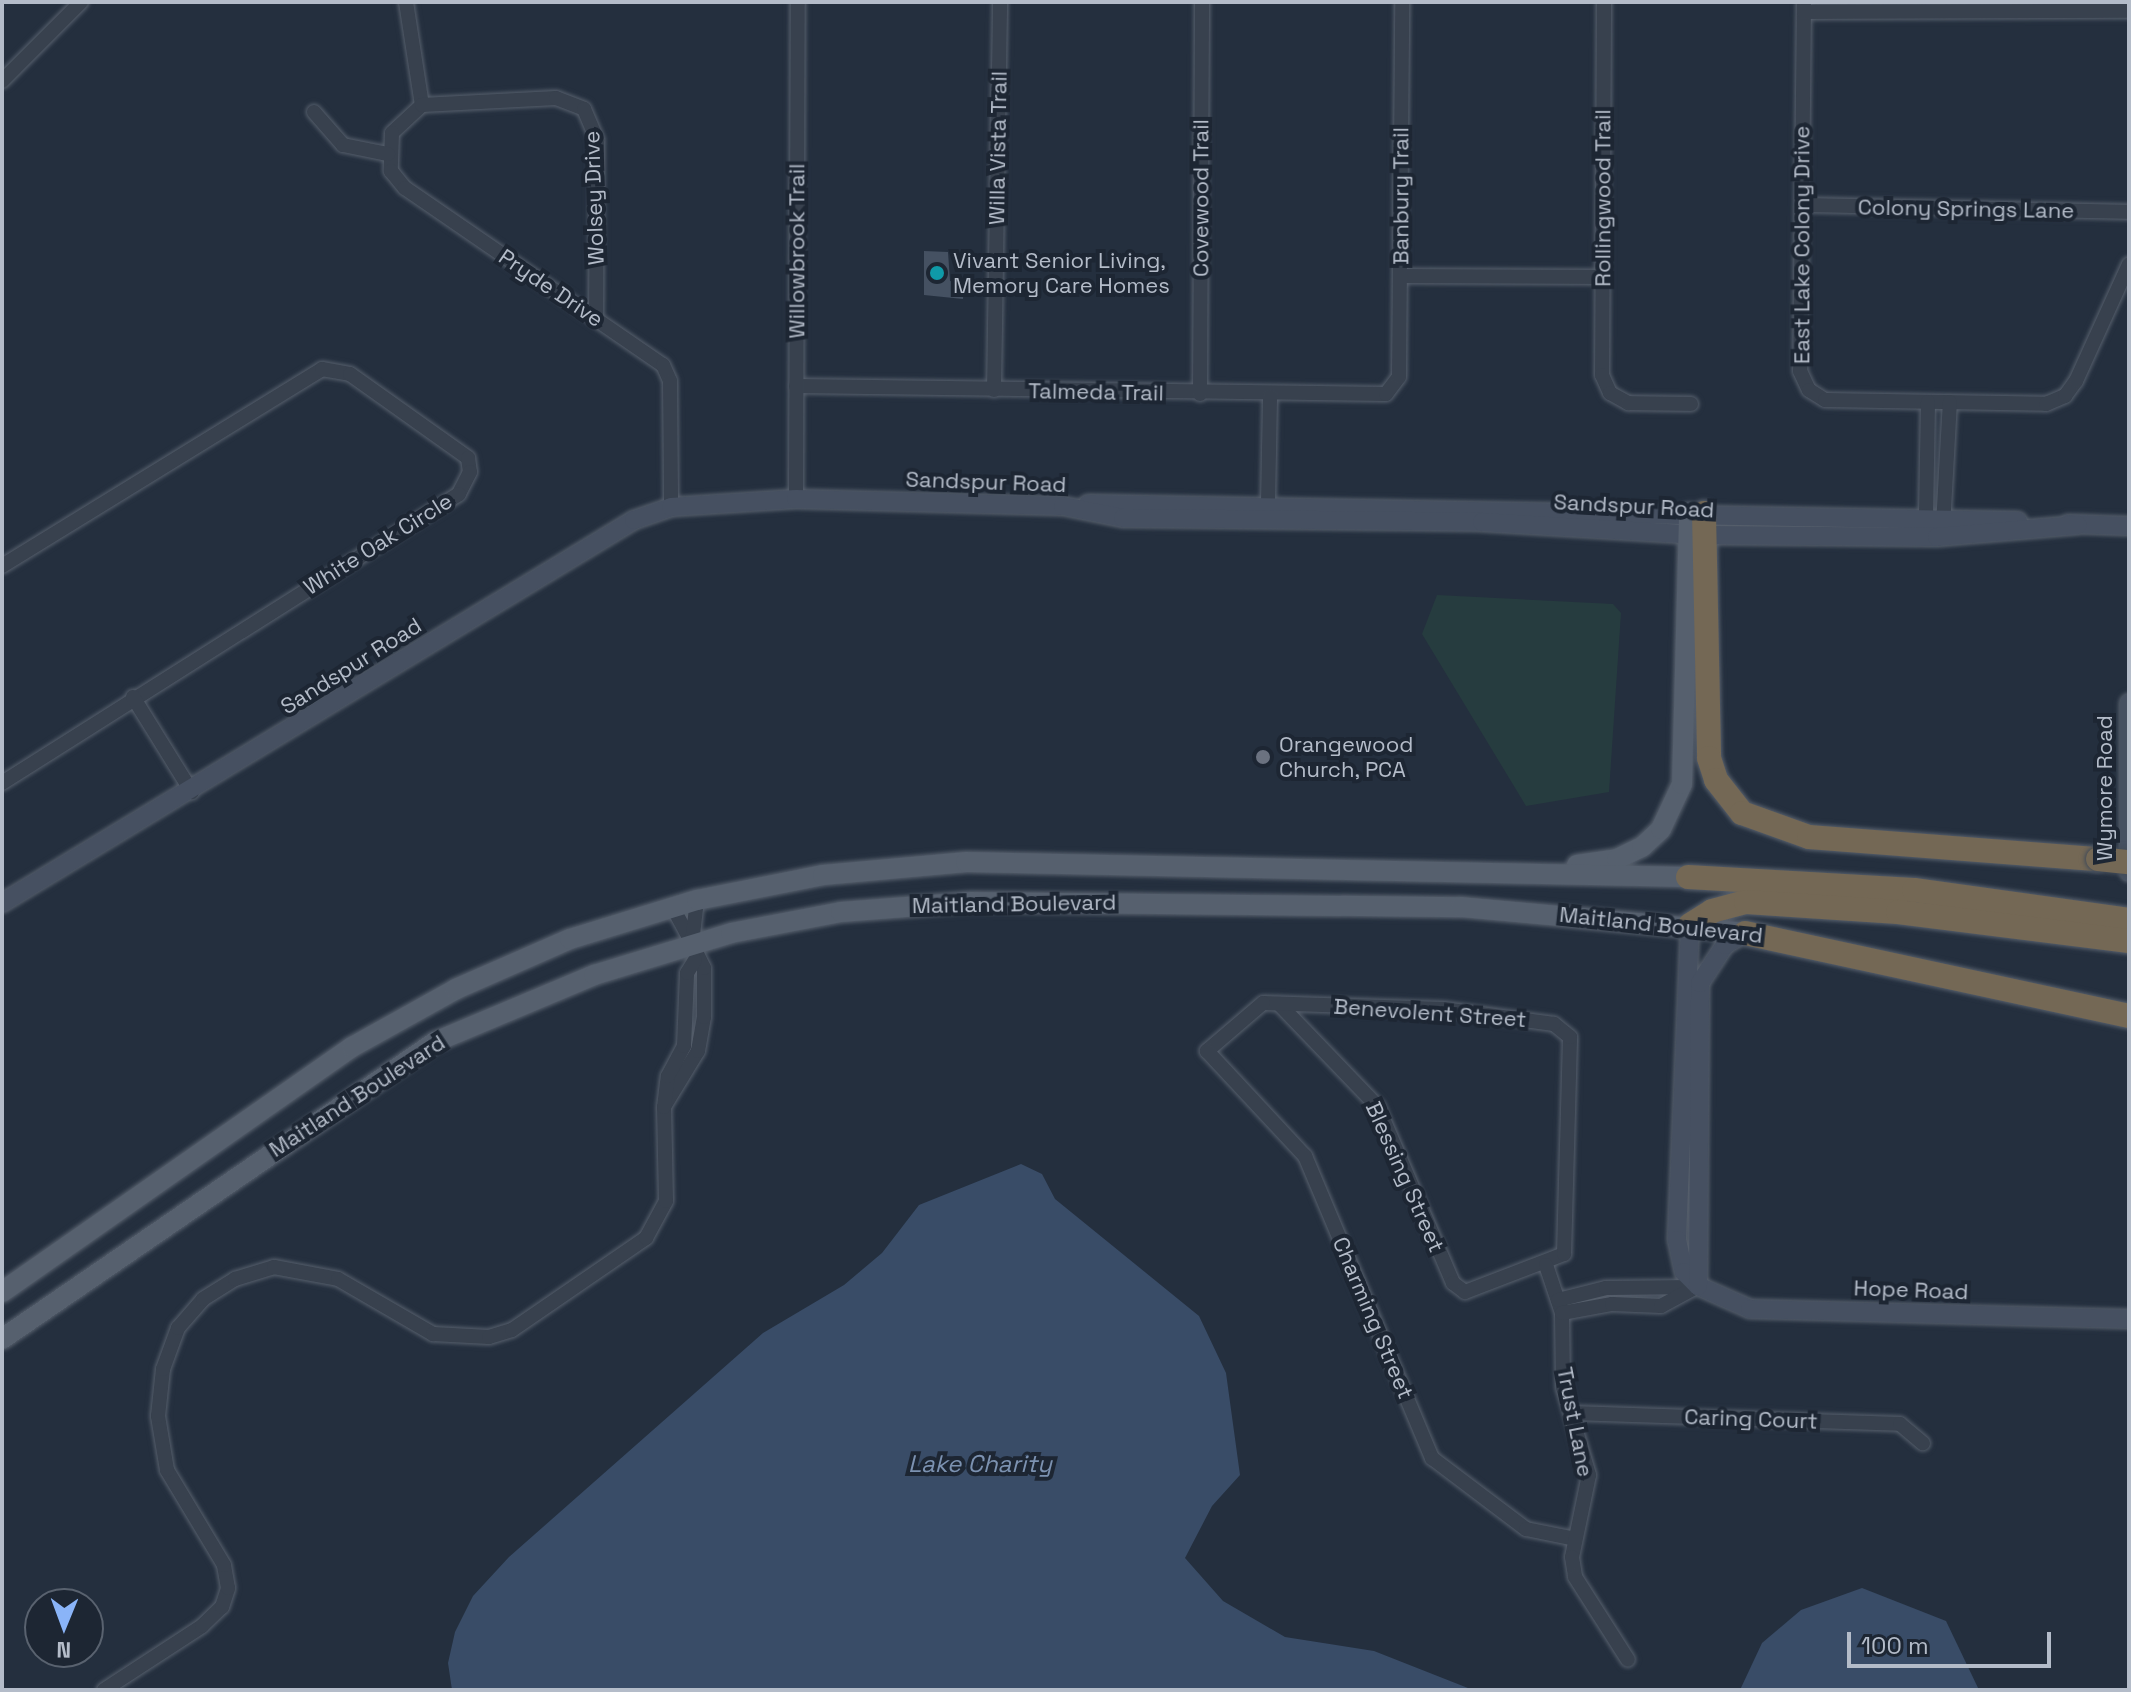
<!DOCTYPE html>
<style>
body{margin:0}
#map{position:relative;width:2131px;height:1692px;overflow:hidden;background:#242f3e;font-family:"Space Grotesk",sans-serif}
div>[style]{position:absolute}
.green>*{inset:0;background:#263c3f}
.water>*{inset:0;background:#394c67}
.building>*{inset:0;background:#455162}
.roads{filter:drop-shadow(0 0 2px #565f6c) drop-shadow(0 0 2px #565f6c)}
.street>*{height:14px;margin:-7px;padding:0 7px;transform-origin:7px;border-radius:7px;background:#38414e}
.secondary>*{height:18px;margin:-9px;padding:0 9px;transform-origin:9px;border-radius:9px;background:#465061}
.primary>*{height:20px;margin:-10px;padding:0 10px;transform-origin:10px;border-radius:10px;background:#56606e}
.highway>*{height:24px;margin:-12px;padding:0 12px;transform-origin:12px;border-radius:12px;background:#746855}
.bridges{filter:drop-shadow(0 0 2px #434c59) drop-shadow(0 0 2px #434c59)}
.highway-bridge>*{height:24px;margin:-12px;padding:0 12px;transform-origin:12px;border-radius:12px;background:#746855}
.dots>*{width:22px;height:22px;translate:-50% -50%;box-sizing:border-box;border:4px solid #1d2633;border-radius:50%}
span{translate:-50% -50%;white-space:nowrap;text-align:center;line-height:1.15;-webkit-text-stroke:8px #1d2633;paint-order:stroke}
.street-label{font-size:22px;color:#b4bcc9}
.poi-label{font-size:22px;color:#b4bcc9}
.left{translate:0 -50%;text-align:left}
.water-label{font-size:24px;color:#7c92b1;font-style:italic}
.frame{position:absolute;inset:0;border:4px solid #b4bcc9;pointer-events:none}
.north{position:absolute;left:24px;top:1588px;width:80px;height:80px;box-sizing:border-box;background:#1d2633;border:2px solid #59626f;border-radius:50%;rotate:181deg;font-size:22px;font-weight:700;line-height:32px;text-align:center;color:#b4bcc9}
.north::after{content:'';display:block;margin:auto;width:28px;height:36px;background:#8ab4f8;clip-path:polygon(50% 0,100% 100%,50% 72%,0 100%)}
.scale{position:absolute;left:1847px;top:1632px;width:204px;height:36px;box-sizing:border-box;border:4px solid #b4bcc9;border-top:0;padding-left:10px;font-size:24px;line-height:28px;white-space:nowrap;color:#b4bcc9;-webkit-text-stroke:6px #1d2633;paint-order:stroke}
</style>
<div id="map">
<div class="green">
<i style="clip-path:polygon(1437px 595px,1613px 604px,1621px 613px,1609px 792px,1526px 806px,1422px 634px)"></i>
</div>
<div class="water">
<i style="clip-path:polygon(1021px 1164px,1042px 1174px,1055px 1199px,1199px 1316px,1226px 1373px,1240px 1475px,1212px 1506px,1185px 1558px,1223px 1601px,1285px 1637px,1374px 1651px,1473px 1690px,452px 1690px,448px 1663px,455px 1632px,473px 1596px,509px 1557px,763px 1333px,844px 1285px,882px 1253px,919px 1205px)"></i>
<i style="clip-path:polygon(1862px 1588px,1946px 1621px,1979px 1690px,1740px 1690px,1762px 1643px,1801px 1610px)"></i>
</div>
<div class="building">
<i style="clip-path:polygon(924px 251px,948px 252px,950px 281px,964px 282px,963px 299px,924px 295px)"></i>
</div>
<div class="roads">
<div class="street">
<i style="left:406px;top:2px;width:104px;rotate:81.2deg"></i>
<i style="left:1604px;top:2px;width:373px;rotate:90.3deg"></i>
<i style="left:1602px;top:375px;width:20px;rotate:66deg"></i>
<i style="left:1610px;top:393px;width:21px;rotate:29deg"></i>
<i style="left:1628px;top:403px;width:63px;rotate:0.9deg"></i>
<i style="left:1804px;top:2px;width:369px;rotate:90.6deg"></i>
<i style="left:1800px;top:371px;width:21px;rotate:65deg"></i>
<i style="left:1809px;top:390px;width:19px;rotate:32deg"></i>
<i style="left:1825px;top:400px;width:221px;rotate:1deg"></i>
<i style="left:2046px;top:404px;width:21px;rotate:-23deg"></i>
<i style="left:2065px;top:396px;width:19px;rotate:-54deg"></i>
<i style="left:2076px;top:381px;width:128px;rotate:-65.6deg"></i>
<i style="left:1804px;top:12px;width:325px;rotate:-0.2deg"></i>
<i style="left:2px;top:81px;width:112px;rotate:-45deg"></i>
<i style="left:422px;top:105px;width:41px;rotate:137deg"></i>
<i style="left:392px;top:133px;width:38px;rotate:92deg"></i>
<i style="left:391px;top:171px;width:22px;rotate:51deg"></i>
<i style="left:405px;top:188px;width:313px;rotate:34.5deg"></i>
<i style="left:663px;top:365px;width:17px;rotate:66deg"></i>
<i style="left:670px;top:381px;width:126px;rotate:89.5deg"></i>
<i style="left:422px;top:105px;width:134px;rotate:-3deg"></i>
<i style="left:556px;top:98px;width:30px;rotate:21deg"></i>
<i style="left:584px;top:109px;width:34px;rotate:67deg"></i>
<i style="left:597px;top:140px;width:179px;rotate:90.3deg"></i>
<i style="left:314px;top:112px;width:44px;rotate:48.7deg"></i>
<i style="left:343px;top:145px;width:46px;rotate:11.3deg"></i>
<i style="left:1802px;top:205px;width:327px;rotate:1.2deg"></i>
<i style="left:1401px;top:276px;width:201px;rotate:0.3deg"></i>
<i style="left:796px;top:386px;width:590px;rotate:0.78deg"></i>
<i style="left:1386px;top:394px;width:21px;rotate:-53deg"></i>
<i style="left:1399px;top:377px;width:375px;rotate:-89.5deg"></i>
<i style="left:994px;top:390px;width:388px;rotate:-89.1deg"></i>
<i style="left:1200px;top:394px;width:392px;rotate:-89.7deg"></i>
<i style="left:1928px;top:402px;width:114px;rotate:91deg"></i>
<i style="left:1926px;top:516px;width:11px;rotate:63deg"></i>
<i style="left:796px;top:499px;width:497px;rotate:-89.8deg"></i>
<i style="left:1268px;top:503px;width:107px;rotate:-88.9deg"></i>
<i style="left:1943px;top:526px;width:124px;rotate:-86.8deg"></i>
<i style="left:2px;top:566px;width:376px;rotate:-31.6deg"></i>
<i style="left:322px;top:369px;width:28px;rotate:10deg"></i>
<i style="left:350px;top:374px;width:145px;rotate:35.4deg"></i>
<i style="left:468px;top:458px;width:14px;rotate:82deg"></i>
<i style="left:470px;top:472px;width:25px;rotate:117deg"></i>
<i style="left:459px;top:494px;width:541px;rotate:147.69deg"></i>
<i style="left:133px;top:697px;width:112px;rotate:58.2deg"></i>
<i style="left:672px;top:906px;width:42px;rotate:61.6deg"></i>
<i style="left:1279px;top:1004px;width:143px;rotate:46.1deg"></i>
<i style="left:1378px;top:1107px;width:191px;rotate:66.9deg"></i>
<i style="left:1453px;top:1283px;width:15px;rotate:37deg"></i>
<i style="left:1465px;top:1292px;width:106px;rotate:-21deg"></i>
<i style="left:1564px;top:1254px;width:217px;rotate:-88.4deg"></i>
<i style="left:1570px;top:1037px;width:21px;rotate:-141deg"></i>
<i style="left:1554px;top:1024px;width:112px;rotate:-172.3deg"></i>
<i style="left:1443px;top:1009px;width:180px;rotate:-178.1deg"></i>
<i style="left:1263px;top:1003px;width:74px;rotate:139.4deg"></i>
<i style="left:1207px;top:1051px;width:144px;rotate:47deg"></i>
<i style="left:1305px;top:1156px;width:328px;rotate:67.2deg"></i>
<i style="left:1432px;top:1458px;width:118px;rotate:37.1deg"></i>
<i style="left:1526px;top:1529px;width:50px;rotate:11.5deg"></i>
<i style="left:665px;top:1105px;width:63px;rotate:-58.6deg"></i>
<i style="left:698px;top:1051px;width:35px;rotate:-80deg"></i>
<i style="left:704px;top:1017px;width:49px;rotate:-90deg"></i>
<i style="left:704px;top:968px;width:28px;rotate:-116deg"></i>
<i style="left:692px;top:943px;width:43px;rotate:-83.4deg"></i>
<i style="left:1546px;top:1265px;width:51px;rotate:71.6deg"></i>
<i style="left:1562px;top:1313px;width:74px;rotate:89.2deg"></i>
<i style="left:1563px;top:1387px;width:92px;rotate:73.5deg"></i>
<i style="left:1589px;top:1475px;width:84px;rotate:101.7deg"></i>
<i style="left:1572px;top:1557px;width:20px;rotate:81deg"></i>
<i style="left:1575px;top:1577px;width:98px;rotate:57.4deg"></i>
<i style="left:1558px;top:1300px;width:49px;rotate:-14deg"></i>
<i style="left:1606px;top:1288px;width:88px;rotate:-0.7deg"></i>
<i style="left:1562px;top:1313px;width:51px;rotate:-10.2deg"></i>
<i style="left:1612px;top:1304px;width:49px;rotate:2.3deg"></i>
<i style="left:1661px;top:1306px;width:42px;rotate:-28.4deg"></i>
<i style="left:1572px;top:1413px;width:328px;rotate:1.9deg"></i>
<i style="left:1900px;top:1424px;width:30px;rotate:40deg"></i>
<i style="left:104px;top:1690px;width:117px;rotate:-33.1deg"></i>
<i style="left:202px;top:1626px;width:28px;rotate:-44deg"></i>
<i style="left:222px;top:1607px;width:20px;rotate:-72deg"></i>
<i style="left:228px;top:1588px;width:23px;rotate:-100deg"></i>
<i style="left:224px;top:1565px;width:111px;rotate:-121deg"></i>
<i style="left:167px;top:1470px;width:55px;rotate:-99.5deg"></i>
<i style="left:158px;top:1416px;width:47px;rotate:-83.9deg"></i>
<i style="left:163px;top:1369px;width:44px;rotate:-69.9deg"></i>
<i style="left:178px;top:1328px;width:38px;rotate:-49deg"></i>
<i style="left:203px;top:1299px;width:38px;rotate:-32deg"></i>
<i style="left:235px;top:1279px;width:41px;rotate:-17.1deg"></i>
<i style="left:274px;top:1267px;width:65px;rotate:10.6deg"></i>
<i style="left:338px;top:1279px;width:110px;rotate:30.1deg"></i>
<i style="left:433px;top:1334px;width:56px;rotate:3.1deg"></i>
<i style="left:489px;top:1337px;width:24px;rotate:-17deg"></i>
<i style="left:512px;top:1330px;width:163px;rotate:-34.5deg"></i>
<i style="left:646px;top:1238px;width:42px;rotate:-61.6deg"></i>
<i style="left:666px;top:1201px;width:94px;rotate:-91.2deg"></i>
<i style="left:664px;top:1107px;width:31px;rotate:-83deg"></i>
<i style="left:668px;top:1076px;width:34px;rotate:-62deg"></i>
<i style="left:684px;top:1046px;width:73px;rotate:-87.6deg"></i>
<i style="left:687px;top:973px;width:15px;rotate:-58deg"></i>
</div>
<div class="secondary">
<i style="left:1088px;top:504px;width:930px;rotate:1.05deg"></i>
<i style="left:2068px;top:524px;width:61px;rotate:1.9deg"></i>
<i style="left:2129px;top:872px;width:169px;rotate:-90deg"></i>
<i style="left:2px;top:903px;width:739px;rotate:-31.22deg"></i>
<i style="left:634px;top:520px;width:39px;rotate:-19deg"></i>
<i style="left:671px;top:507px;width:125px;rotate:-3.7deg"></i>
<i style="left:796px;top:499px;width:267px;rotate:1.5deg"></i>
<i style="left:1063px;top:506px;width:61px;rotate:11.3deg"></i>
<i style="left:1123px;top:518px;width:359px;rotate:0.6deg"></i>
<i style="left:1482px;top:522px;width:222px;rotate:3.4deg"></i>
<i style="left:1704px;top:535px;width:233px;rotate:0.5deg"></i>
<i style="left:1937px;top:537px;width:141px;rotate:-4.9deg"></i>
<i style="left:1690px;top:925px;width:315px;rotate:92.4deg"></i>
<i style="left:1677px;top:1240px;width:33px;rotate:78deg"></i>
<i style="left:1684px;top:1272px;width:20px;rotate:45deg"></i>
<i style="left:1698px;top:1286px;width:57px;rotate:23.9deg"></i>
<i style="left:1750px;top:1309px;width:379px;rotate:1.5deg"></i>
<i style="left:1698px;top:1286px;width:303px;rotate:-89.6deg"></i>
<i style="left:1700px;top:983px;width:45px;rotate:-56.7deg"></i>
<i style="left:1725px;top:945px;width:23px;rotate:-31deg"></i>
</div>
<div class="primary">
<i style="left:1577px;top:865px;width:40px;rotate:-8.5deg"></i>
<i style="left:1617px;top:859px;width:28px;rotate:-26deg"></i>
<i style="left:1642px;top:847px;width:26px;rotate:-43deg"></i>
<i style="left:1661px;top:829px;width:50px;rotate:-65deg"></i>
<i style="left:1682px;top:784px;width:271px;rotate:-88.5deg"></i>
<i style="left:2px;top:1292px;width:427px;rotate:-35deg"></i>
<i style="left:352px;top:1047px;width:119px;rotate:-29.1deg"></i>
<i style="left:456px;top:989px;width:124px;rotate:-23.7deg"></i>
<i style="left:570px;top:939px;width:133px;rotate:-17.1deg"></i>
<i style="left:697px;top:900px;width:128px;rotate:-11.2deg"></i>
<i style="left:823px;top:875px;width:144px;rotate:-5.2deg"></i>
<i style="left:966px;top:862px;width:722px;rotate:1.19deg"></i>
<i style="left:2px;top:1339px;width:525px;rotate:-34.45deg"></i>
<i style="left:435px;top:1042px;width:173px;rotate:-22.8deg"></i>
<i style="left:594px;top:975px;width:143px;rotate:-17deg"></i>
<i style="left:731px;top:933px;width:112px;rotate:-10.8deg"></i>
<i style="left:841px;top:912px;width:130px;rotate:-4.4deg"></i>
<i style="left:971px;top:902px;width:490px;rotate:0.6deg"></i>
<i style="left:1461px;top:907px;width:285px;rotate:5.2deg"></i>
</div>
<div class="highway">
<i style="left:1704px;top:513px;width:245px;rotate:88.8deg"></i>
<i style="left:1709px;top:758px;width:23px;rotate:72deg"></i>
<i style="left:1716px;top:780px;width:42px;rotate:51.8deg"></i>
<i style="left:1742px;top:813px;width:71px;rotate:19.7deg"></i>
<i style="left:1809px;top:837px;width:290px;rotate:4.4deg"></i>
<i style="left:1688px;top:877px;width:226px;rotate:3.3deg"></i>
<i style="left:1914px;top:890px;width:217px;rotate:7.9deg"></i>
<i style="left:1690px;top:925px;width:26px;rotate:-32deg"></i>
<i style="left:1712px;top:911px;width:35px;rotate:-15deg"></i>
<i style="left:1746px;top:902px;width:152px;rotate:3.8deg"></i>
<i style="left:1898px;top:912px;width:233px;rotate:7.2deg"></i>
<i style="left:1745px;top:933px;width:393px;rotate:12.2deg"></i>
</div>
</div>
<div class="bridges">
<div class="highway-bridge">
<i style="left:2098px;top:859px;width:31px;rotate:6deg"></i>
</div>
</div>
<div class="dots">
<i style="left:937px;top:273px;background:#0f9aa8"></i>
<i style="left:1263px;top:757px;background:#6b7280"></i>
</div>
<div class="street-label">
<span style="left:998px;top:148px;rotate:-89deg">Willa Vista Trail</span>
<span style="left:1401px;top:196px;rotate:-90deg">Banbury Trail</span>
<span style="left:594px;top:198px;rotate:-92deg">Wolsey Drive</span>
<span style="left:1201px;top:198px;rotate:-90deg">Covewood Trail</span>
<span style="left:1603px;top:198px;rotate:-90deg">Rollingwood Trail</span>
<span style="left:1966px;top:209px;rotate:1deg">Colony Springs Lane</span>
<span style="left:1802px;top:245px;rotate:-90deg">East Lake Colony Drive</span>
<span style="left:797px;top:251px;rotate:-90deg">Willowbrook Trail</span>
<span style="left:551px;top:288px;rotate:34deg">Pryde Drive</span>
<span style="left:1096px;top:392px;rotate:1deg">Talmeda Trail</span>
<span style="left:986px;top:482px;rotate:2deg">Sandspur Road</span>
<span style="left:1634px;top:506px;rotate:3deg">Sandspur Road</span>
<span style="left:378px;top:544px;rotate:-32deg">White Oak Circle</span>
<span style="left:351px;top:666px;rotate:-32deg">Sandspur Road</span>
<span style="left:2105px;top:788px;rotate:-90deg">Wymore Road</span>
<span style="left:1014px;top:904px;rotate:-1deg">Maitland Boulevard</span>
<span style="left:1661px;top:925px;rotate:6deg">Maitland Boulevard</span>
<span style="left:1430px;top:1013px;rotate:4deg">Benevolent Street</span>
<span style="left:357px;top:1096px;rotate:-33deg">Maitland Boulevard</span>
<span style="left:1405px;top:1177px;rotate:66deg">Blessing Street</span>
<span style="left:1911px;top:1290px;rotate:2deg">Hope Road</span>
<span style="left:1373px;top:1318px;rotate:67deg">Charming Street</span>
<span style="left:1751px;top:1419px;rotate:2deg">Caring Court</span>
<span style="left:1575px;top:1422px;rotate:79deg">Trust Lane</span>
</div>
<div class="poi-label">
<span class="left" style="left:953px;top:273px">Vivant Senior Living,<br>Memory Care Homes</span>
<span class="left" style="left:1279px;top:757px">Orangewood<br>Church, PCA</span>
</div>
<div class="water-label">
<span style="left:980px;top:1464px">Lake Charity</span>
</div>
<div class="frame"></div>
<div class="north">N</div>
<div class="scale">100 m</div>
</div>
